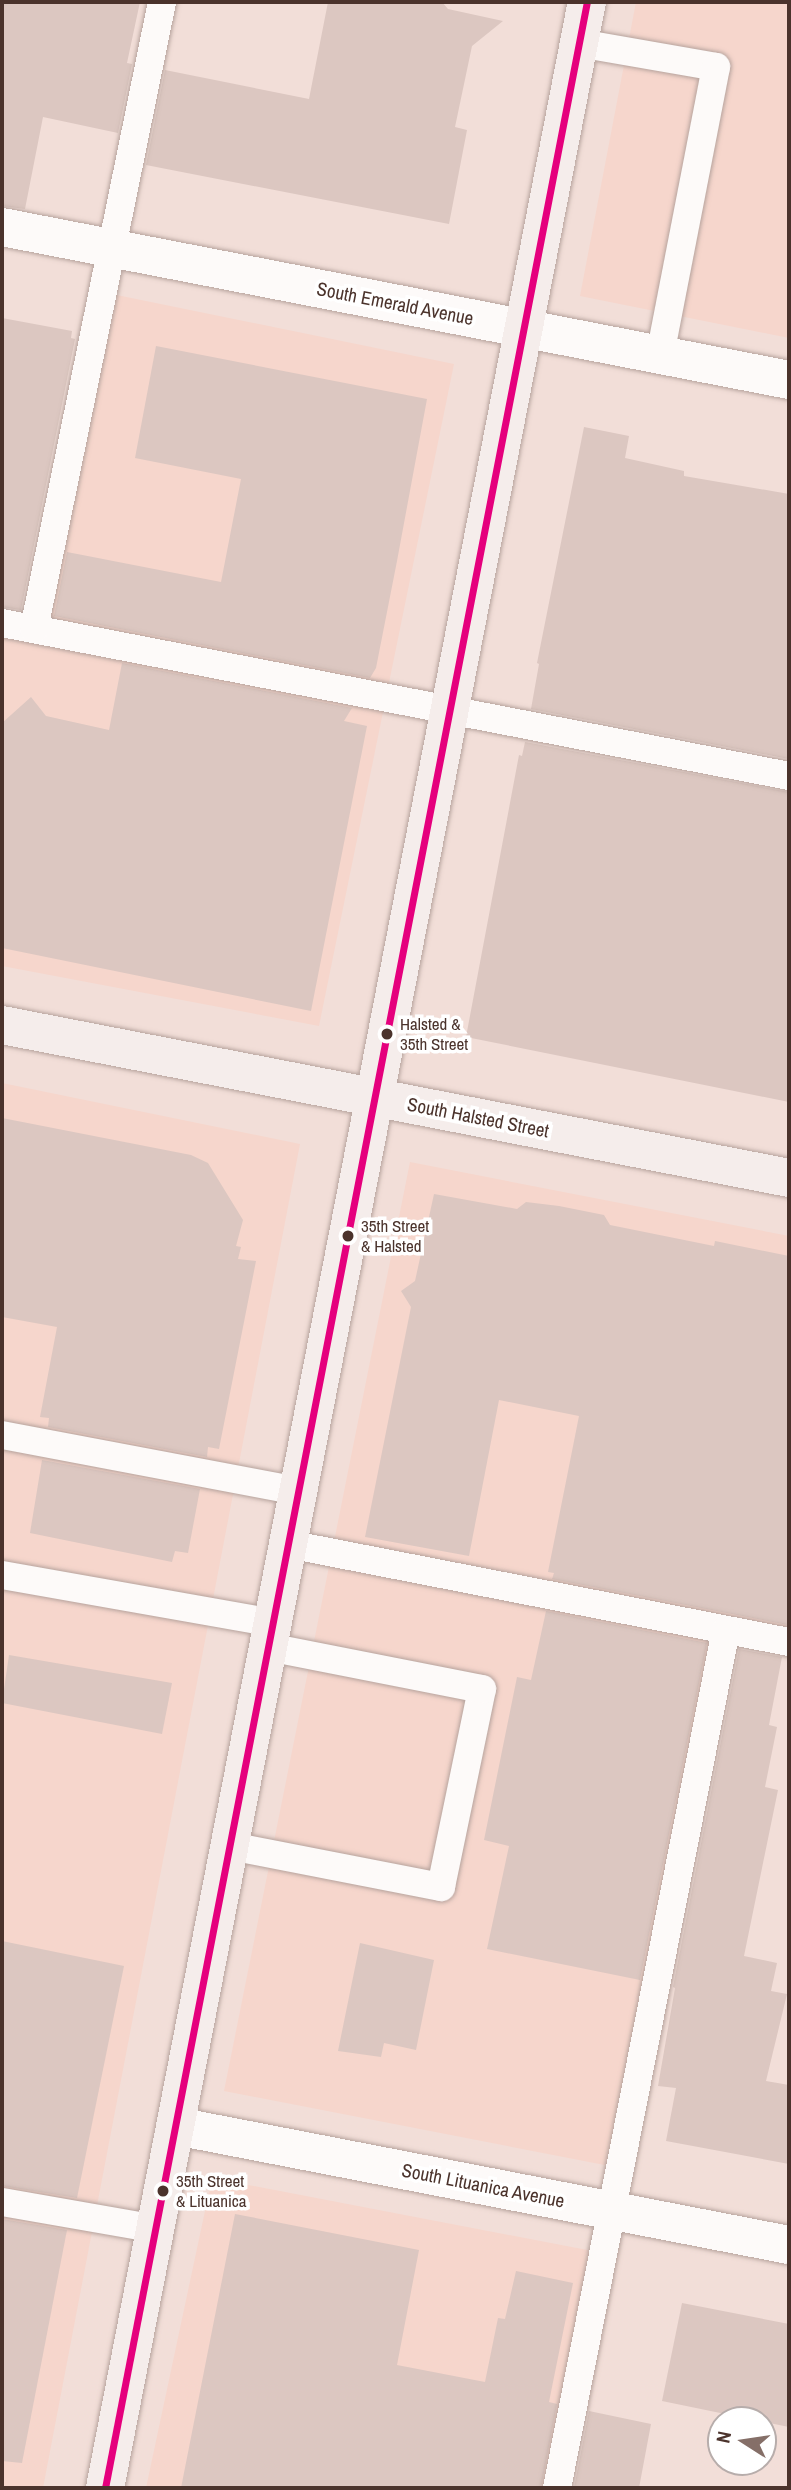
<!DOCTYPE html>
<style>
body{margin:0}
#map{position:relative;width:791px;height:2490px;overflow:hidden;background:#f2ded8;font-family:"Archivo Narrow",sans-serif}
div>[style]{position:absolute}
.built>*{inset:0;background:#f6d6cc}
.building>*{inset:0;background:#dcc7c1}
.roads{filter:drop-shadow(0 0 2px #b6a39d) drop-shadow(0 0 2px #b6a39d)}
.lane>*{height:28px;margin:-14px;padding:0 14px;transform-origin:14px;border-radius:14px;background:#fdfaf9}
.street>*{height:38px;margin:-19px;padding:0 19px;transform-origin:19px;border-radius:19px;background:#fdfaf9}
.secondary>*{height:38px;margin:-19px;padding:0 19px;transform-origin:19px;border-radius:19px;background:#f5edeb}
.bus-1>*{height:7px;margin:-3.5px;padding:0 3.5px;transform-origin:3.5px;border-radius:3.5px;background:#e5007d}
.dots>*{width:19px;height:19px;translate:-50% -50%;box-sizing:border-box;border:4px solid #fff;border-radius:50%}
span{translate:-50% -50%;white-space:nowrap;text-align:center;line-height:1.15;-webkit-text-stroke:7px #fff;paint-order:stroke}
.bus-label{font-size:17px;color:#4b332c}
.left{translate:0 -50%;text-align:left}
.street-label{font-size:19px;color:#4b332c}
.frame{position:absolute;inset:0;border:4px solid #4b332c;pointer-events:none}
.north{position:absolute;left:707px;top:2406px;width:70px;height:70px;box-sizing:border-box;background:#fff;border:2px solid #b7adab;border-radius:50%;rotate:282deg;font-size:19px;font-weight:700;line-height:28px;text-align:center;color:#4b332c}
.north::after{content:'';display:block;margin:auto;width:24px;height:32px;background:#856f68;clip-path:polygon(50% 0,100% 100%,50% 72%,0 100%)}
</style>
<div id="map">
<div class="built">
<i style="clip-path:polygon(636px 2px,789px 2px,789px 338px,580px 296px)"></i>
<i style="clip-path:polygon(102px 292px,454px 364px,319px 1026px,2px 966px,2px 623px,34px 629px)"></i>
<i style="clip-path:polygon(2px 1083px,300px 1144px,43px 2488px,2px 2488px)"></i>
<i style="clip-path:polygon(410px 1162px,789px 1236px,789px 1642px,726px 1630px,620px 2168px,224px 2091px)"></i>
<i style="clip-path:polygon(212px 2178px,603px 2253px,557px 2488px,146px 2488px)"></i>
</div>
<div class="building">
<i style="clip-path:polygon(2px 2px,140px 2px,127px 63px,132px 64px,118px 133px,43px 117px,25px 209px,2px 206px)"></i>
<i style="clip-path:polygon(328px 2px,442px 2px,448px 9px,503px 21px,472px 46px,455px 127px,467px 130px,449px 224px,146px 165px,165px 70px,309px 99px)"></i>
<i style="clip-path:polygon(2px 318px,72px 331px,71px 338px,75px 339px,21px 610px,2px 607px)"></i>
<i style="clip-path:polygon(156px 346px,427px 399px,397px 561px,376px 668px,370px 678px,54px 616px,67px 552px,221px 582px,241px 479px,135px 458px)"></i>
<i style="clip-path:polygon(584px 427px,629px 436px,625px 458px,684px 471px,684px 476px,789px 494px,789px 759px,531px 709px,539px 664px,537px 663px)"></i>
<i style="clip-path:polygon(122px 663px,352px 708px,344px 721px,367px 726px,311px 1011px,2px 948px,2px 723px,31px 697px,46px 716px,109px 730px)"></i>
<i style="clip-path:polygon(525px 742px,789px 792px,789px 1102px,466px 1037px,519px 755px,522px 756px)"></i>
<i style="clip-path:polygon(2px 1118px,191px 1155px,208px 1163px,243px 1220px,236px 1246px,241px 1247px,238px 1259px,256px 1261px,219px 1449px,208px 1447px,207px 1457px,48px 1427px,49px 1418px,40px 1417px,57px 1327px,2px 1317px)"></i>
<i style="clip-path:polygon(434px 1194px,517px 1209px,526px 1202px,559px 1206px,604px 1215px,610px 1225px,714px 1246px,715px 1241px,789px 1256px,788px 1625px,552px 1579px,554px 1573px,548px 1572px,579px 1416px,499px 1400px,469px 1556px,365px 1537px,411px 1307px,401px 1291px,415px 1281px)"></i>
<i style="clip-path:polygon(42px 1460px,200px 1489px,188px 1553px,175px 1551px,172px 1562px,30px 1533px)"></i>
<i style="clip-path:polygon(546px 1611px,707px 1643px,640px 1980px,487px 1949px,509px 1846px,484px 1840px,517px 1677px,531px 1680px)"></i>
<i style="clip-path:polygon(739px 1649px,782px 1657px,769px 1725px,777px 1727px,765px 1787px,778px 1790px,744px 1956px,777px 1963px,771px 1991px,787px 1994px,766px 2081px,789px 2085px,789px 2164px,666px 2141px,676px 2088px,658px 2086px,675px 1988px,673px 1987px)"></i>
<i style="clip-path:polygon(9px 1655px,172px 1683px,162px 1734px,2px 1703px)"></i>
<i style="clip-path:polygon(2px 1941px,124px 1966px,77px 2198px,2px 2186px)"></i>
<i style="clip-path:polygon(360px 1943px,434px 1960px,416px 2050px,384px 2043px,381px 2057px,338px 2051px)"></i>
<i style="clip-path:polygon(235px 2214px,419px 2250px,397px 2365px,485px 2382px,498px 2318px,505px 2319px,516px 2271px,573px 2283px,549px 2402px,557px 2404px,541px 2488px,181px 2488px)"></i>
<i style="clip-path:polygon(2px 2219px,67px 2230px,22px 2463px,2px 2461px)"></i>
<i style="clip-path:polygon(682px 2303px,789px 2324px,789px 2427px,662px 2401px)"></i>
<i style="clip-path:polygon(589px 2411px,651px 2424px,639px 2488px,574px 2488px)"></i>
</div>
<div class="roads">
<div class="lane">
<i style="left:579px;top:43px;width:139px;rotate:9.9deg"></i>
<i style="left:716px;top:67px;width:293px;rotate:101deg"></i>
<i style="left:2px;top:623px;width:802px;rotate:11deg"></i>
<i style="left:34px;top:629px;width:640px;rotate:-78.46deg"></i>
<i style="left:2px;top:1435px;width:302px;rotate:10.7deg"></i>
<i style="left:288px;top:1544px;width:510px;rotate:11.07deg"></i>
<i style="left:2px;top:1575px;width:275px;rotate:10deg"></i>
<i style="left:230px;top:1846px;width:215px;rotate:11deg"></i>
<i style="left:441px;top:1887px;width:202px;rotate:-78.3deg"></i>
<i style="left:482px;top:1689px;width:218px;rotate:-168.9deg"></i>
<i style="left:2px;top:2202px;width:156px;rotate:9.9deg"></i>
<i style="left:557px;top:2488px;width:874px;rotate:-78.86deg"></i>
</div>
<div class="street">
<i style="left:2px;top:227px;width:802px;rotate:11deg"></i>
<i style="left:176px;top:2126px;width:624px;rotate:10.99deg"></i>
</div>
<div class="secondary">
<i style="left:2px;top:1025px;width:802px;rotate:11deg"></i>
<i style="left:105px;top:2488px;width:2532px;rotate:-79.03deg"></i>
</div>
</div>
<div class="bus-1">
<i style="left:105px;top:2488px;width:2532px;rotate:-79.03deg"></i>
</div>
<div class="dots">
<i style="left:387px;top:1034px;background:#4b332c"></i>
<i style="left:348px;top:1236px;background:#4b332c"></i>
<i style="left:163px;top:2191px;background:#4b332c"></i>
</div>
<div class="bus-label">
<span class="left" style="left:400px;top:1034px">Halsted &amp;<br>35th Street</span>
<span class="left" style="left:361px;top:1236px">35th Street<br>&amp; Halsted</span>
<span class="left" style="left:176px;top:2191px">35th Street<br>&amp; Lituanica</span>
</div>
<div class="street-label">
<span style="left:395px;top:304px;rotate:11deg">South Emerald Avenue</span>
<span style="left:478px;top:1118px;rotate:11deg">South Halsted Street</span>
<span style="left:483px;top:2186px;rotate:11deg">South Lituanica Avenue</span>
</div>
<div class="frame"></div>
<div class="north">N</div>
</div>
